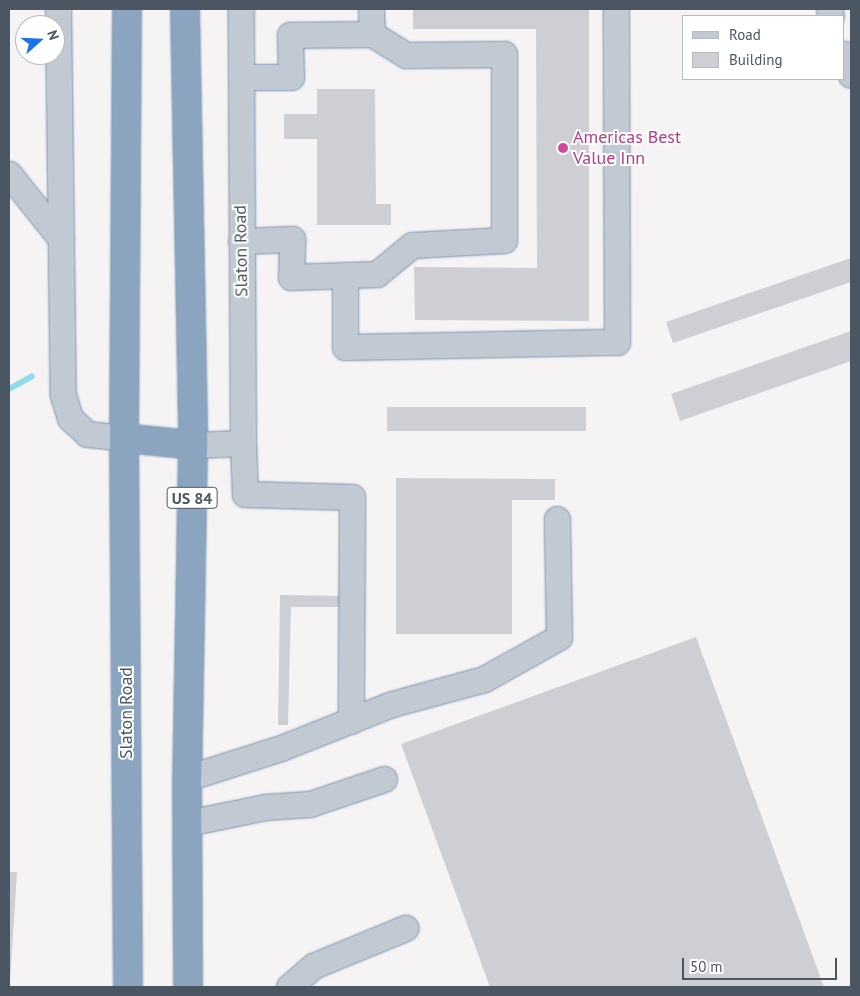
<!DOCTYPE html>
<style>
body{margin:0}
#map{position:relative;width:860px;height:996px;overflow:hidden;background:#f5f3f3;font-family:"PT Sans",sans-serif}
div>[style]{position:absolute}
.stream>*{height:6px;margin:-3px;padding:0 3px;transform-origin:3px;border-radius:3px;background:#90daee}
.building>*{inset:0;background:#cdcfd5}
.roads{filter:drop-shadow(0 0 1px #7690ad) drop-shadow(0 0 1px #7690ad)}
.minor>*{height:25px;margin:-12.5px;padding:0 12.5px;transform-origin:12.5px;border-radius:12.5px;background:#c1cad2}
.highway>*{height:28px;margin:-14px;padding:0 14px;transform-origin:14px;border-radius:14px;background:#8ba5c1}
.dots>*{width:14px;height:14px;translate:-50% -50%;box-sizing:border-box;border:2px solid #fff;border-radius:50%}
span{translate:-50% -50%;white-space:nowrap;text-align:center;line-height:1.15;-webkit-text-stroke:4px #fff;paint-order:stroke}
.shield-label span{padding:1px 4px;background:#fff;border:1px solid;border-radius:4px;-webkit-text-stroke-width:0}
.shield-label{font-size:16px;color:#4a5661;font-weight:700}
.hotel-label{font-size:18px;color:#b23c85}
.left{translate:0 -50%;text-align:left}
.street-label{font-size:18px;color:#4a5661}
.frame{position:absolute;inset:0;border:10px solid #4a5661;pointer-events:none}
.legend{position:absolute;left:682px;top:15px;width:162px;height:65px;box-sizing:border-box;background:#fff;border:1px solid #b7bbc0;margin:0;padding:6px 9px;list-style:none;font-size:15px;color:#4a5661}
.legend li{display:flex;align-items:center;gap:10px;height:25px}
.legend b{width:25px;border:1px solid #b7bbc0}
.north{position:absolute;left:15px;top:15px;width:50px;height:50px;box-sizing:border-box;background:#fff;border:1px solid #b7bbc0;border-radius:50%;rotate:70deg;font-size:14px;font-weight:700;line-height:20px;text-align:center;color:#4a5661}
.north::after{content:'';display:block;margin:auto;width:18px;height:22px;background:#1a73e8;clip-path:polygon(50% 0,100% 100%,50% 72%,0 100%)}
.scale{position:absolute;left:682px;top:958px;width:155px;height:22px;box-sizing:border-box;border:2px solid #4a5661;border-top:0;padding-left:6px;font-size:15px;line-height:18px;white-space:nowrap;color:#4a5661;-webkit-text-stroke:4px #fff;paint-order:stroke}
</style>
<div id="map">
<div class="stream">
<i style="left:9px;top:389px;width:26px;rotate:-29deg"></i>
</div>
<div class="building">
<i style="clip-path:polygon(413px 9px,589px 9px,589px 321px,415px 320px,414px 267px,537px 268px,536px 29px,413px 29px)"></i>
<i style="clip-path:polygon(317px 89px,375px 89px,376px 204px,391px 204px,391px 225px,317px 225px,317px 139px,284px 139px,284px 114px,317px 114px)"></i>
<i style="clip-path:polygon(851px 258px,851px 282px,673px 343px,666px 322px)"></i>
<i style="clip-path:polygon(851px 331px,851px 361px,680px 421px,671px 394px)"></i>
<i style="clip-path:polygon(387px 407px,586px 407px,586px 431px,387px 431px)"></i>
<i style="clip-path:polygon(396px 478px,555px 479px,555px 500px,512px 500px,512px 634px,396px 634px)"></i>
<i style="clip-path:polygon(280px 595px,345px 596px,345px 607px,291px 607px,288px 725px,278px 725px)"></i>
<i style="clip-path:polygon(696px 637px,824px 987px,490px 987px,401px 744px)"></i>
<i style="clip-path:polygon(9px 872px,17px 872px,10px 983px,9px 983px)"></i>
</div>
<div class="roads">
<div class="minor">
<i style="left:58px;top:9px;width:386px;rotate:89.3deg"></i>
<i style="left:63px;top:395px;width:24px;rotate:73deg"></i>
<i style="left:70px;top:418px;width:23px;rotate:43deg"></i>
<i style="left:87px;top:434px;width:37px;rotate:6deg"></i>
<i style="left:371px;top:9px;width:25px;rotate:88deg"></i>
<i style="left:829px;top:9px;width:7px;rotate:74deg"></i>
<i style="left:844px;top:54px;width:22px;rotate:72deg"></i>
<i style="left:241px;top:77px;width:50px"></i>
<i style="left:291px;top:77px;width:42px;rotate:-91.4deg"></i>
<i style="left:290px;top:35px;width:82px;rotate:-0.7deg"></i>
<i style="left:372px;top:34px;width:40px;rotate:32deg"></i>
<i style="left:406px;top:55px;width:98px;rotate:-0.6deg"></i>
<i style="left:504px;top:54px;width:186px;rotate:90deg"></i>
<i style="left:504px;top:240px;width:92px;rotate:176.9deg"></i>
<i style="left:412px;top:245px;width:45px;rotate:140.4deg"></i>
<i style="left:377px;top:274px;width:86px;rotate:178deg"></i>
<i style="left:291px;top:277px;width:38px;rotate:-88deg"></i>
<i style="left:292px;top:239px;width:51px;rotate:177.8deg"></i>
<i style="left:9px;top:174px;width:83px;rotate:51.3deg"></i>
<i style="left:345px;top:275px;width:72px;rotate:90deg"></i>
<i style="left:345px;top:347px;width:272px;rotate:-1.1deg"></i>
<i style="left:617px;top:342px;width:333px;rotate:-90.2deg"></i>
<i style="left:243px;top:443px;width:51px;rotate:87.8deg"></i>
<i style="left:245px;top:494px;width:107px;rotate:1.6deg"></i>
<i style="left:352px;top:497px;width:224px;rotate:90.3deg"></i>
<i style="left:193px;top:445px;width:50px;rotate:-2.3deg"></i>
<i style="left:243px;top:443px;width:434px;rotate:-90.3deg"></i>
<i style="left:187px;top:778px;width:99px;rotate:-17.7deg"></i>
<i style="left:281px;top:748px;width:119px;rotate:-21.6deg"></i>
<i style="left:392px;top:704px;width:95px;rotate:-15.2deg"></i>
<i style="left:484px;top:679px;width:86px;rotate:-29.2deg"></i>
<i style="left:559px;top:637px;width:118px;rotate:-91deg"></i>
<i style="left:187px;top:823px;width:80px;rotate:-11.6deg"></i>
<i style="left:265px;top:807px;width:45px;rotate:-3.8deg"></i>
<i style="left:310px;top:804px;width:78px;rotate:-18.7deg"></i>
<i style="left:289px;top:987px;width:32px;rotate:-41deg"></i>
<i style="left:313px;top:966px;width:100px;rotate:-22.4deg"></i>
</div>
<div class="highway">
<i style="left:127px;top:9px;width:429px;rotate:90.4deg"></i>
<i style="left:124px;top:438px;width:549px;rotate:89.58deg"></i>
<i style="left:185px;top:9px;width:436px;rotate:88.9deg"></i>
<i style="left:193px;top:445px;width:333px;rotate:91deg"></i>
<i style="left:187px;top:778px;width:209px;rotate:89.7deg"></i>
<i style="left:124px;top:438px;width:69px;rotate:5.8deg"></i>
</div>
</div>
<div class="dots">
<i style="left:563px;top:148px;background:#d1479c"></i>
</div>
<div class="shield-label">
<span style="left:192px;top:498px">US 84</span>
</div>
<div class="hotel-label">
<span class="left" style="left:573px;top:148px">Americas Best<br>Value Inn</span>
</div>
<div class="street-label">
<span style="left:241px;top:251px;rotate:-91deg">Slaton Road</span>
<span style="left:126px;top:713px;rotate:-90deg">Slaton Road</span>
</div>
<div class="frame"></div>
<ul class="legend">
<li><b style="height:6px;background:#c1cad2"></b>Road</li>
<li><b style="height:14px;background:#cdcfd5"></b>Building</li>
</ul>
<div class="north">N</div>
<div class="scale">50 m</div>
</div>
